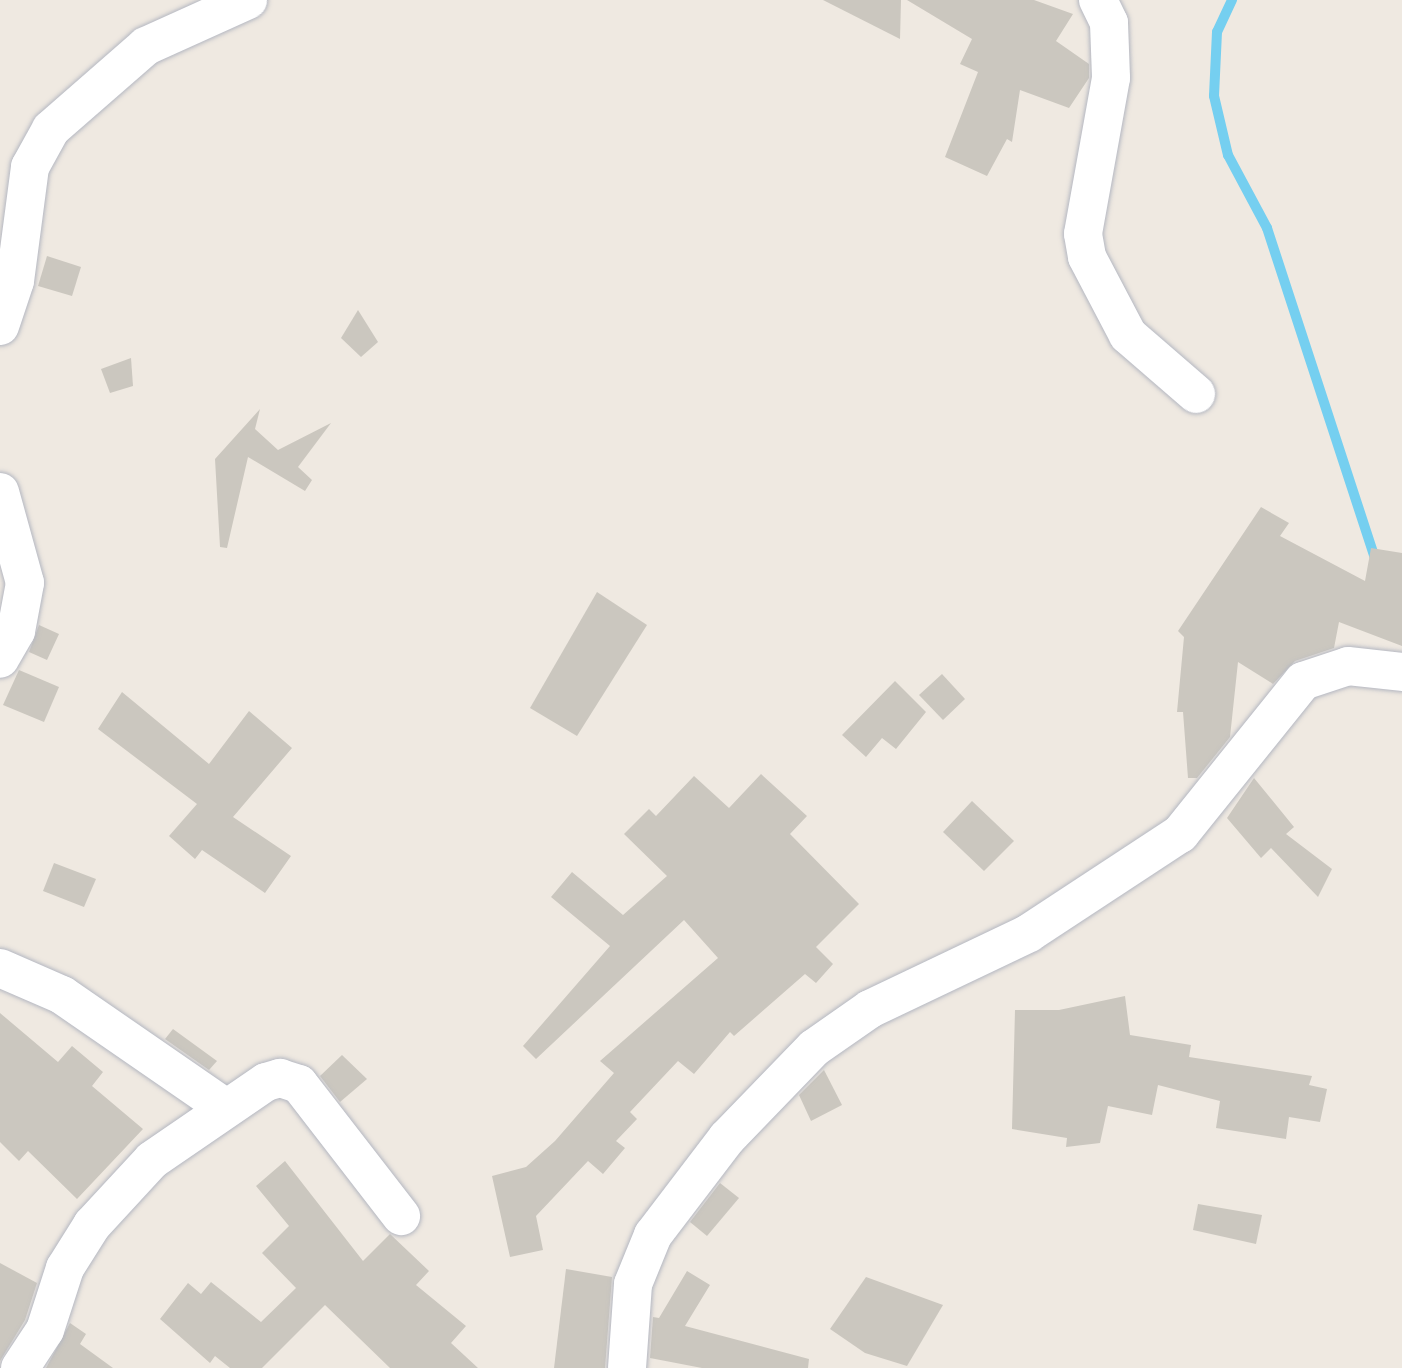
<!DOCTYPE html>
<style>
body{margin:0}
#map{position:relative;width:1402px;height:1368px;overflow:hidden;background:#efe9e1;font-family:Jost,sans-serif}
div>[style]{position:absolute}
.stream>*{height:10px;margin:-5px;padding:0 5px;transform-origin:5px;border-radius:5px;background:#75cff0}
.building>*{inset:0;background:#cbc7bf}
.roads{filter:drop-shadow(0 0 2px #b4b7c1) drop-shadow(0 0 2px #b4b7c1)}
.minor>*{height:38px;margin:-19px;padding:0 19px;transform-origin:19px;border-radius:19px;background:#fff}
span{translate:-50% -50%;white-space:nowrap;text-align:center;line-height:1.15;-webkit-text-stroke:7px #fff;paint-order:stroke}
</style>
<div id="map">
<div class="stream">
<i style="left:1232px;top:0;width:35px;rotate:115deg"></i>
<i style="left:1217px;top:32px;width:64px;rotate:92.7deg"></i>
<i style="left:1214px;top:96px;width:61px;rotate:76.7deg"></i>
<i style="left:1228px;top:155px;width:83px;rotate:61.9deg"></i>
<i style="left:1267px;top:228px;width:348px;rotate:71.9deg"></i>
</div>
<div class="building">
<i style="clip-path:polygon(823px 0,901px 0,900px 39px)"></i>
<i style="clip-path:polygon(907px 0,1034px 0,1073px 14px,1056px 41px,1089px 64px,1089px 78px,1069px 108px,1020px 90px,1012px 142px,1007px 139px,987px 176px,945px 157px,978px 72px,960px 64px,972px 39px)"></i>
<i style="clip-path:polygon(47px 256px,81px 267px,72px 296px,38px 286px)"></i>
<i style="clip-path:polygon(358px 310px,378px 342px,361px 357px,341px 338px)"></i>
<i style="clip-path:polygon(131px 358px,133px 386px,110px 393px,101px 369px)"></i>
<i style="clip-path:polygon(260px 409px,255px 429px,278px 450px,331px 423px,298px 467px,312px 480px,305px 491px,248px 457px,227px 548px,220px 547px,215px 459px)"></i>
<i style="clip-path:polygon(1261px 507px,1289px 523px,1280px 536px,1365px 581px,1371px 548px,1402px 553px,1402px 646px,1339px 622px,1334px 648px,1295px 661px,1273px 684px,1238px 662px,1230px 737px,1197px 778px,1188px 778px,1183px 712px,1177px 712px,1184px 637px,1178px 631px)"></i>
<i style="clip-path:polygon(597px 592px,647px 625px,577px 736px,530px 708px)"></i>
<i style="clip-path:polygon(39px 625px,59px 634px,47px 660px,29px 652px)"></i>
<i style="clip-path:polygon(19px 670px,59px 687px,44px 722px,3px 705px)"></i>
<i style="clip-path:polygon(942px 674px,965px 699px,943px 720px,919px 695px)"></i>
<i style="clip-path:polygon(895px 681px,926px 712px,896px 749px,882px 738px,866px 757px,842px 735px)"></i>
<i style="clip-path:polygon(122px 692px,209px 764px,249px 711px,292px 748px,233px 817px,291px 856px,265px 893px,202px 850px,195px 859px,169px 836px,197px 804px,98px 729px)"></i>
<i style="clip-path:polygon(761px 774px,807px 816px,790px 834px,859px 904px,816px 947px,833px 964px,816px 983px,805px 974px,734px 1036px,730px 1032px,694px 1074px,678px 1061px,630px 1112px,637px 1119px,616px 1141px,625px 1148px,603px 1174px,588px 1161px,536px 1216px,543px 1250px,510px 1257px,492px 1176px,526px 1167px,555px 1141px,614px 1073px,600px 1061px,718px 958px,684px 920px,536px 1059px,523px 1046px,610px 946px,551px 897px,572px 872px,623px 915px,667px 876px,624px 834px,649px 809px,656px 816px,694px 776px,729px 808px)"></i>
<i style="clip-path:polygon(1254px 778px,1294px 827px,1286px 834px,1332px 869px,1318px 897px,1271px 848px,1261px 858px,1227px 818px)"></i>
<i style="clip-path:polygon(972px 801px,1014px 841px,984px 871px,943px 832px)"></i>
<i style="clip-path:polygon(54px 863px,96px 879px,84px 907px,43px 891px)"></i>
<i style="clip-path:polygon(1125px 996px,1130px 1035px,1191px 1045px,1189px 1057px,1312px 1076px,1309px 1085px,1327px 1089px,1320px 1122px,1289px 1117px,1286px 1139px,1216px 1128px,1220px 1101px,1158px 1085px,1152px 1115px,1108px 1106px,1100px 1143px,1066px 1147px,1067px 1138px,1012px 1129px,1015px 1010px,1059px 1010px)"></i>
<i style="clip-path:polygon(0 1013px,58px 1062px,72px 1046px,103px 1072px,92px 1086px,143px 1129px,77px 1199px,28px 1151px,19px 1161px,0 1142px)"></i>
<i style="clip-path:polygon(173px 1029px,217px 1061px,209px 1070px,165px 1039px)"></i>
<i style="clip-path:polygon(342px 1055px,367px 1079px,340px 1102px,320px 1076px)"></i>
<i style="clip-path:polygon(824px 1070px,842px 1105px,811px 1121px,799px 1095px)"></i>
<i style="clip-path:polygon(285px 1161px,363px 1261px,390px 1234px,429px 1271px,416px 1285px,466px 1326px,451px 1343px,478px 1368px,390px 1368px,325px 1305px,262px 1368px,230px 1368px,215px 1356px,210px 1363px,160px 1319px,188px 1283px,201px 1294px,211px 1282px,261px 1322px,296px 1288px,262px 1253px,289px 1226px,256px 1186px)"></i>
<i style="clip-path:polygon(720px 1183px,739px 1198px,707px 1236px,690px 1222px)"></i>
<i style="clip-path:polygon(1198px 1204px,1262px 1215px,1256px 1244px,1193px 1230px)"></i>
<i style="clip-path:polygon(0 1263px,37px 1283px,25px 1320px,0 1361px)"></i>
<i style="clip-path:polygon(566px 1269px,612px 1277px,605px 1368px,554px 1368px)"></i>
<i style="clip-path:polygon(687px 1271px,710px 1285px,685px 1326px,809px 1359px,808px 1368px,702px 1368px,650px 1358px,653px 1317px,659px 1318px)"></i>
<i style="clip-path:polygon(866px 1277px,943px 1305px,907px 1366px,865px 1353px,830px 1329px)"></i>
<i style="clip-path:polygon(70px 1323px,86px 1334px,80px 1344px,113px 1368px,46px 1368px)"></i>
</div>
<div class="roads">
<div class="minor">
<i style="left:1098px;top:0;width:25px;rotate:64deg"></i>
<i style="left:1109px;top:23px;width:55px;rotate:87.9deg"></i>
<i style="left:1111px;top:78px;width:158px;rotate:100.2deg"></i>
<i style="left:1083px;top:234px;width:23px;rotate:80deg"></i>
<i style="left:1087px;top:257px;width:88px;rotate:62.3deg"></i>
<i style="left:1128px;top:335px;width:90px;rotate:40.9deg"></i>
<i style="left:0;top:326px;width:47px;rotate:-71.6deg"></i>
<i style="left:15px;top:281px;width:115px;rotate:-82.5deg"></i>
<i style="left:30px;top:167px;width:43px;rotate:-61.1deg"></i>
<i style="left:51px;top:129px;width:126px;rotate:-41.1deg"></i>
<i style="left:146px;top:46px;width:112px;rotate:-24.3deg"></i>
<i style="left:0;top:492px;width:94px;rotate:74.6deg"></i>
<i style="left:25px;top:583px;width:49px;rotate:100.6deg"></i>
<i style="left:16px;top:631px;width:32px;rotate:120deg"></i>
<i style="left:0;top:968px;width:68px;rotate:23.5deg"></i>
<i style="left:62px;top:995px;width:199px;rotate:34.6deg"></i>
<i style="left:20px;top:1368px;width:45px;rotate:-56.7deg"></i>
<i style="left:45px;top:1330px;width:65px;rotate:-72.1deg"></i>
<i style="left:65px;top:1268px;width:51px;rotate:-57.9deg"></i>
<i style="left:92px;top:1225px;width:88px;rotate:-47.3deg"></i>
<i style="left:152px;top:1160px;width:138px;rotate:-34.4deg"></i>
<i style="left:266px;top:1082px;width:15px;rotate:-16deg"></i>
<i style="left:280px;top:1078px;width:20px;rotate:18deg"></i>
<i style="left:299px;top:1084px;width:167px;rotate:52.3deg"></i>
<i style="left:627px;top:1368px;width:84px;rotate:-85.9deg"></i>
<i style="left:633px;top:1284px;width:53px;rotate:-67.8deg"></i>
<i style="left:653px;top:1235px;width:122px;rotate:-52.7deg"></i>
<i style="left:727px;top:1138px;width:125px;rotate:-46deg"></i>
<i style="left:814px;top:1048px;width:68px;rotate:-34.9deg"></i>
<i style="left:870px;top:1009px;width:176px;rotate:-25.5deg"></i>
<i style="left:1029px;top:933px;width:181px;rotate:-33.3deg"></i>
<i style="left:1180px;top:834px;width:196px;rotate:-51.2deg"></i>
<i style="left:1303px;top:681px;width:47px;rotate:-18.4deg"></i>
<i style="left:1348px;top:666px;width:54px;rotate:6.3deg"></i>
</div>
</div>
</div>
